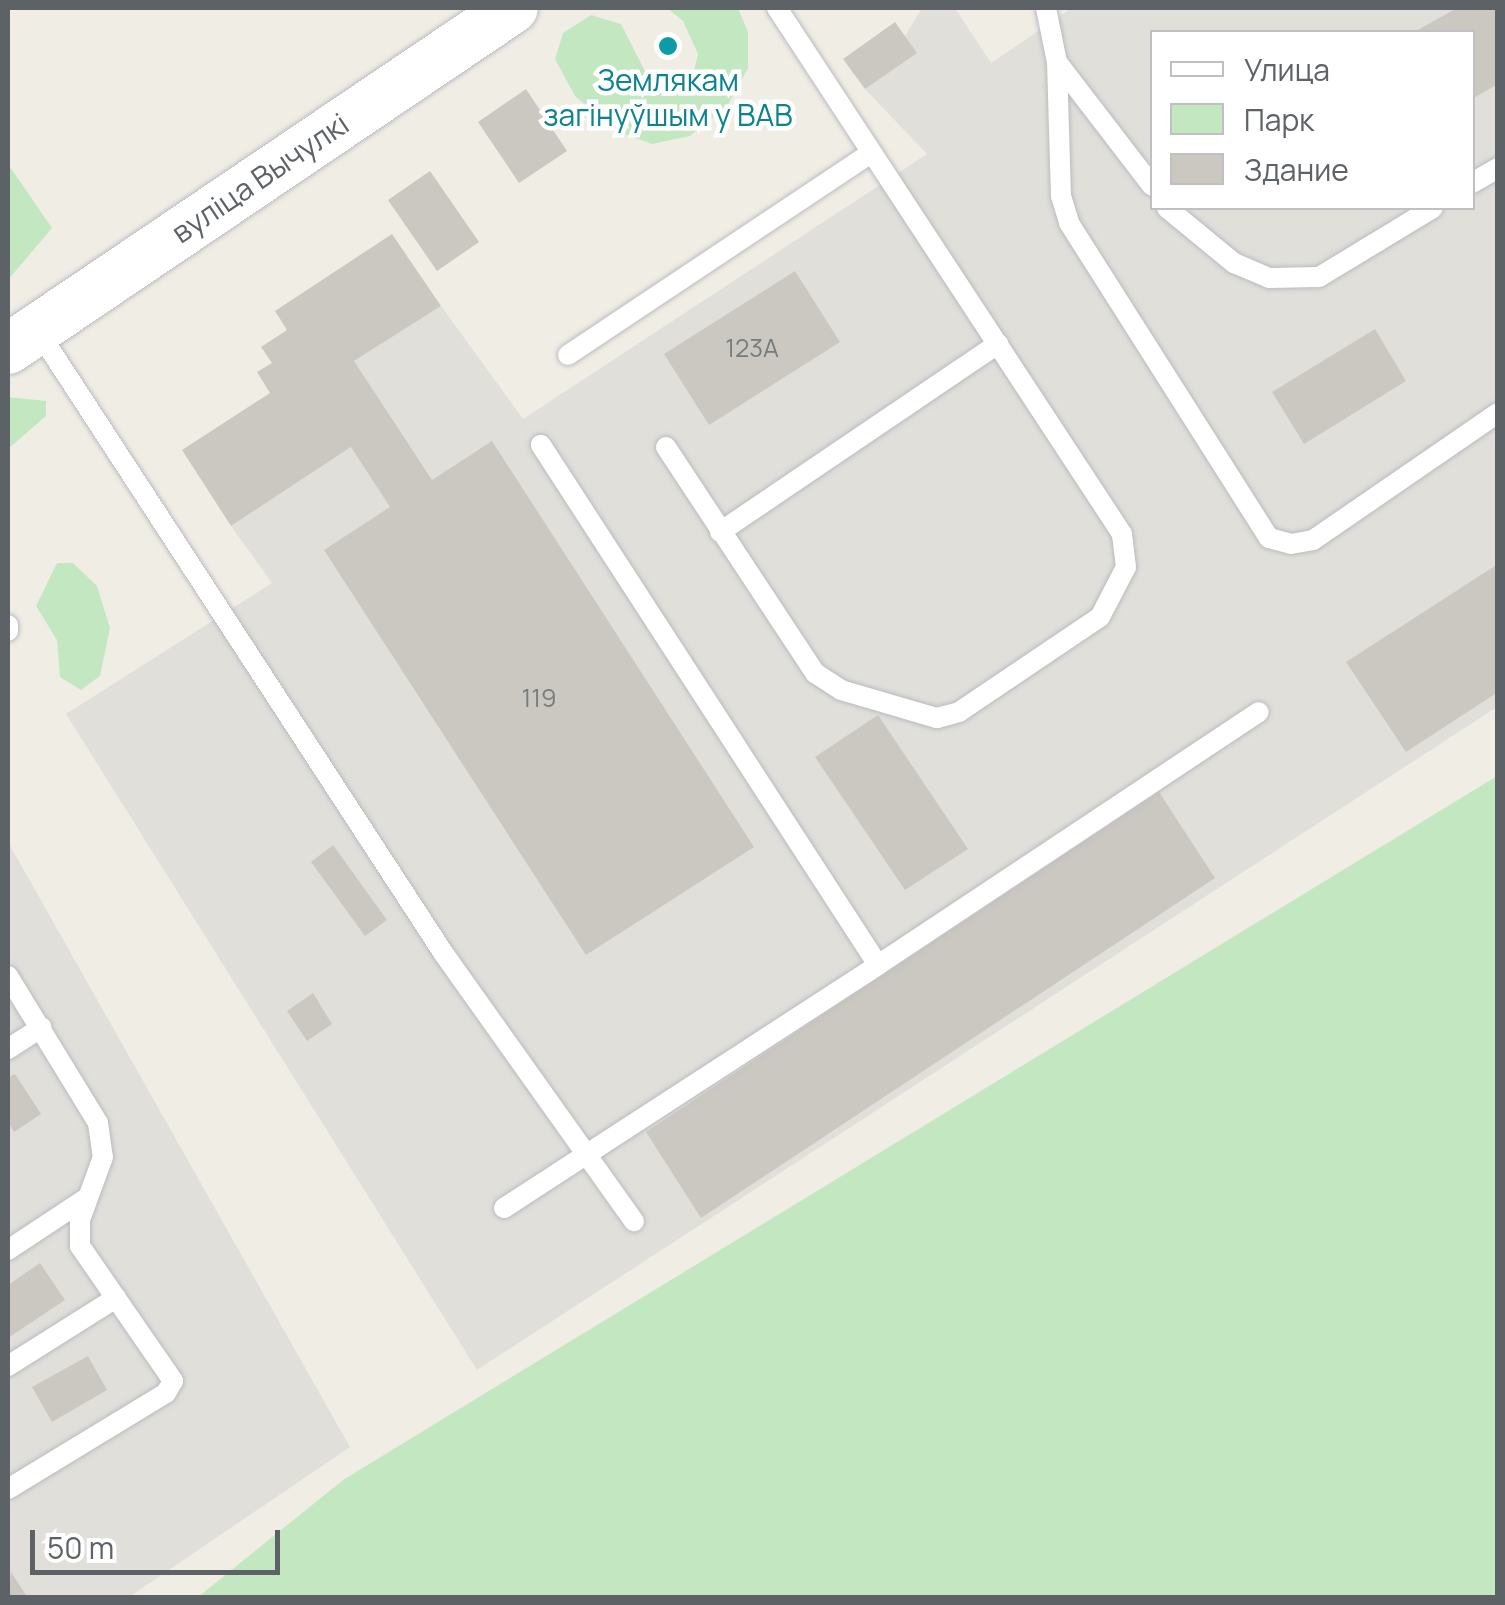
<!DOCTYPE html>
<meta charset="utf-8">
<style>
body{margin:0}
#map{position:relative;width:1505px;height:1605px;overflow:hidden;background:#f0ede5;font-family:Manrope,sans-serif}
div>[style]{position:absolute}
.industrial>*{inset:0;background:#e1dfda}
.green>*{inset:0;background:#c3e8c1}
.building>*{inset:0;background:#cbc8c2}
.roads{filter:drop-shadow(0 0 2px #b8bbc0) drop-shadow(0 0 2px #b8bbc0)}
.service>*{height:20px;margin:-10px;padding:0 10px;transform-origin:10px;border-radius:10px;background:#fff}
.tertiary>*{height:50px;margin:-25px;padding:0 25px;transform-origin:25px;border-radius:25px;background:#fff}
.dots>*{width:28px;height:28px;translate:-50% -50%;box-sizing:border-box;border:5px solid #fff;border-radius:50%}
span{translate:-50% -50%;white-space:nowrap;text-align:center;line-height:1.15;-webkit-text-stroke:9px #fff;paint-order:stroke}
.number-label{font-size:25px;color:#787c7d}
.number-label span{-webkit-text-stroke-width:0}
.culture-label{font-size:30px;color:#0d838f}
.street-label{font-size:30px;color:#5d6266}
.frame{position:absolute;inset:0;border:10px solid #5d6266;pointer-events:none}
.legend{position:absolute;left:1150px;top:30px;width:325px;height:180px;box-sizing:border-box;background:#fff;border:2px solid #bec0c2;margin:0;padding:12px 18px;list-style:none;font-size:30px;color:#5d6266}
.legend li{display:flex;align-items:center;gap:20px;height:50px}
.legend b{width:50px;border:2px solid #bec0c2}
.scale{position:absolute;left:30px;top:1530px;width:250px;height:45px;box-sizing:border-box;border:5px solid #5d6266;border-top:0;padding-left:12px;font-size:30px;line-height:35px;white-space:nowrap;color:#5d6266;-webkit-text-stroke:8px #fff;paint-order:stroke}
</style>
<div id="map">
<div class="industrial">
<i style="clip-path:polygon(evenodd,922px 8px,955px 8px,991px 63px,1072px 8px,1497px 8px,1497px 707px,477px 1370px,66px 714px,272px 583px,231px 526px,351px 447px,354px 361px,441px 306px,523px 419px,927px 154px,865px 89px,916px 53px,905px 36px,922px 8px,1152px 32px,1472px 32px,1472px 208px,1152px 208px,1152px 32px)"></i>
<i style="clip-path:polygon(8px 842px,350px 1447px,129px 1597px,8px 1597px)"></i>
</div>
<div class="green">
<i style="clip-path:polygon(667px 8px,738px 8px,748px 32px,748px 68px,728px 105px,690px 136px,652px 144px,616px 131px,575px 96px,555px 59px,563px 33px,591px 15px,621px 24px,649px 79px,662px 87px,693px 75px,698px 54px,683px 21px)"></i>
<i style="clip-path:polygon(8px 164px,52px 228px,8px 280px)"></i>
<i style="clip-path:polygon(8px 397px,46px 401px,46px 416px,8px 449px)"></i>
<i style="clip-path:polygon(57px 563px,73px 563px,97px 586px,110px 628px,100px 676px,81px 690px,60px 677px,57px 640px,36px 606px)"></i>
<i style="clip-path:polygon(1497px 776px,1497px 1597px,198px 1597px,343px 1480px)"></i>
</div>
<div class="building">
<i style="clip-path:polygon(1457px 8px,1498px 8px,1498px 84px,1472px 99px,1472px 32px,1414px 32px)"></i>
<i style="clip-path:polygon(895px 22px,917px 53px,865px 89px,843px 59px)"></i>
<i style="clip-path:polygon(526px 89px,567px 151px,519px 183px,478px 122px)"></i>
<i style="clip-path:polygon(430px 171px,479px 242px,437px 271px,388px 200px)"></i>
<i style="clip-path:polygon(392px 234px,441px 306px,354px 361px,432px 480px,492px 441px,754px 847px,586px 955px,324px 550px,390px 507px,351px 447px,231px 526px,182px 450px,270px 393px,257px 372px,272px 363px,261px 347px,287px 330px,275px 311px)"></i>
<i style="clip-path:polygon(795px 271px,840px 342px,709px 425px,664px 354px)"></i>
<i style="clip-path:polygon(1375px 329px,1406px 381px,1304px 444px,1272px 392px)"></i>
<i style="clip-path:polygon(1498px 564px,1498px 692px,1406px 752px,1346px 662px)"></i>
<i style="clip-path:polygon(878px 715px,968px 849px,905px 890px,815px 757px)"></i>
<i style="clip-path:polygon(1159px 792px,1215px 878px,701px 1218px,646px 1132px)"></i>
<i style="clip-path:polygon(333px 845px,387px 920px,365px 936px,311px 862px)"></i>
<i style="clip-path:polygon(313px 993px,332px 1024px,307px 1041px,287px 1011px)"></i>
<i style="clip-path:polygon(15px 1074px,41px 1114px,14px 1132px,8px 1122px,8px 1078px)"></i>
<i style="clip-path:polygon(40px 1263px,65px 1300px,8px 1338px,8px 1285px)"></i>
<i style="clip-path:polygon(88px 1356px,107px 1390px,52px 1422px,32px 1387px)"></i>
<i style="clip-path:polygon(11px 1572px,28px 1598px,8px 1598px)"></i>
</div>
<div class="roads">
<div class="service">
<i style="left:1046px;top:8px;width:55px;rotate:78.5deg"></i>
<i style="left:1057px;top:62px;width:134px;rotate:88.3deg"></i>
<i style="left:1061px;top:196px;width:28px;rotate:73deg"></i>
<i style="left:1069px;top:223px;width:373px;rotate:57.6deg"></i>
<i style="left:1269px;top:538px;width:23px;rotate:15deg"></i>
<i style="left:1291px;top:544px;width:22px;rotate:-10deg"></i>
<i style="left:1313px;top:540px;width:224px;rotate:-34.5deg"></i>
<i style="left:1057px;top:62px;width:156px;rotate:52.5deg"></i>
<i style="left:1472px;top:183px;width:30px;rotate:-30deg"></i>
<i style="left:1167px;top:208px;width:87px;rotate:39.4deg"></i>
<i style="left:1234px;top:263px;width:38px;rotate:23deg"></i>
<i style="left:1269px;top:278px;width:50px;rotate:-1.1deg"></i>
<i style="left:1319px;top:277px;width:133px;rotate:-31.2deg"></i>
<i style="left:38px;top:331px;width:744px;rotate:56.91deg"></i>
<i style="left:444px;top:954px;width:328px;rotate:54.6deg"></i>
<i style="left:568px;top:355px;width:362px;rotate:-33.7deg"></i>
<i style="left:666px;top:447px;width:271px;rotate:56.6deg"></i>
<i style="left:815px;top:673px;width:31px;rotate:33deg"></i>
<i style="left:841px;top:690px;width:100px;rotate:16.3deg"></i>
<i style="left:937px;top:718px;width:23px;rotate:-15deg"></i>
<i style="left:959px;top:712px;width:170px;rotate:-34deg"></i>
<i style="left:1100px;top:617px;width:56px;rotate:-62.5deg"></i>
<i style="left:1126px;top:567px;width:33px;rotate:-97deg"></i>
<i style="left:1122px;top:534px;width:629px;rotate:-123.26deg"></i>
<i style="left:720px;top:532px;width:336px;rotate:-34.1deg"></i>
<i style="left:8px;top:625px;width:6px;rotate:90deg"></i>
<i style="left:878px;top:965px;width:457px;rotate:-33.6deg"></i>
<i style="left:8px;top:976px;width:172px;rotate:58.5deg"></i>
<i style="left:98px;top:1123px;width:34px;rotate:82deg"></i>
<i style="left:103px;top:1157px;width:67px;rotate:110.1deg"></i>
<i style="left:80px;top:1220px;width:26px;rotate:90deg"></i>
<i style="left:80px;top:1246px;width:164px;rotate:55.4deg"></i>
<i style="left:173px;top:1381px;width:14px;rotate:120deg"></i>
<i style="left:166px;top:1393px;width:185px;rotate:148.7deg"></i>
<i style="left:8px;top:1049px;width:40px;rotate:-32.9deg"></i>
<i style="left:504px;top:1208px;width:446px;rotate:-33deg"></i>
<i style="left:878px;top:965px;width:620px;rotate:-122.95deg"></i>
<i style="left:8px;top:1250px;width:96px;rotate:-33.5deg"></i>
<i style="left:8px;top:1366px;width:128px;rotate:-32.2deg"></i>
</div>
<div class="tertiary">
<i style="left:8px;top:349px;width:609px;rotate:-34.03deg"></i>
</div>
</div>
<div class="dots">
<i style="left:668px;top:46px;background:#0f9aa8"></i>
</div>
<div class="number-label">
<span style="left:752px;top:348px">123А</span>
<span style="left:539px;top:698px">119</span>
</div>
<div class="culture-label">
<span style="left:668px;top:97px">Землякам<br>загінуўшым у ВАВ</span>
</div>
<div class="street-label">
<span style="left:260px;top:178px;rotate:-34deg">вуліца Вычулкі</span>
</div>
<div class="frame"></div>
<ul class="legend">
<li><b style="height:12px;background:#fff"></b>Улица</li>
<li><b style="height:28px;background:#c3e8c1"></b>Парк</li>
<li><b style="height:28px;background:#cbc8c2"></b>Здание</li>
</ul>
<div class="scale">50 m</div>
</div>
